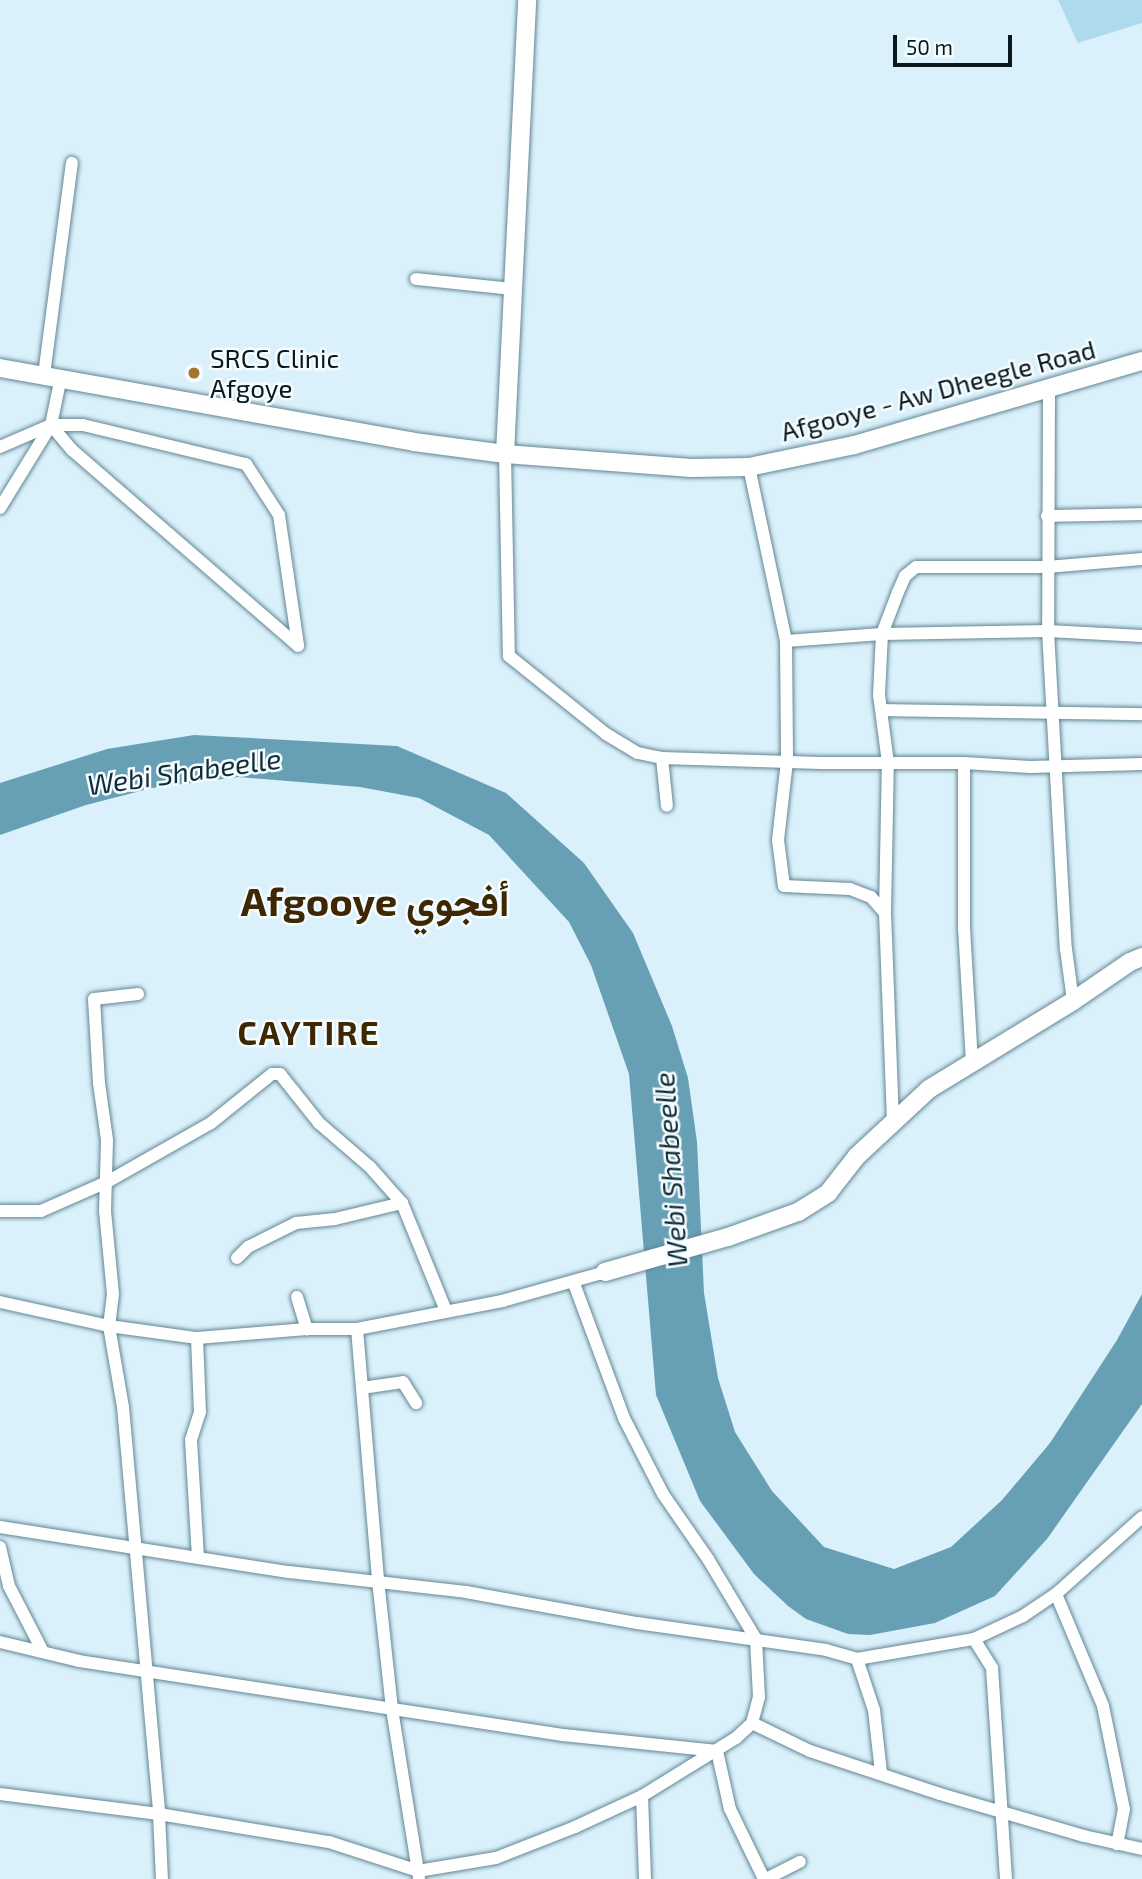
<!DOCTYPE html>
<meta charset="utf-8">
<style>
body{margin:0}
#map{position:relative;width:1142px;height:1879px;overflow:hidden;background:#daf1fb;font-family:"Exo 2",Vazirmatn,sans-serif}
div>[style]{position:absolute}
.green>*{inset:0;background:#addbed}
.water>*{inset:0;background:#67a0b5}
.roads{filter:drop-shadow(0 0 2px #628694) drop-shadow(0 0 2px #628694)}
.street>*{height:12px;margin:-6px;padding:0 6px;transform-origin:6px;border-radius:6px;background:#fff}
.secondary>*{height:18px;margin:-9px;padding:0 9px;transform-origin:9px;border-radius:9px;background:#fff}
.dots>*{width:19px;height:19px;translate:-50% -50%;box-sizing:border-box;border:4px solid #f4fcff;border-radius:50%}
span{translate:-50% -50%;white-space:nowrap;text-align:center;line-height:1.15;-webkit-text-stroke:5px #f4fcff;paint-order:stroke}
.poi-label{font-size:26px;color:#09181d}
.left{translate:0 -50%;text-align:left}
.street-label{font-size:26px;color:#09181d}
.water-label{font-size:28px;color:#112d37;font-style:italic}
.district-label{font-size:33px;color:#3e2703;font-weight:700;letter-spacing:2px}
.town-label{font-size:40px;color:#3e2703;font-weight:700}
.scale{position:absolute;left:893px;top:35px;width:119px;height:32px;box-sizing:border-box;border:4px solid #09181d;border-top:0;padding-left:9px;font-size:21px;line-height:24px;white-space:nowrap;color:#09181d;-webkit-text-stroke:5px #f4fcff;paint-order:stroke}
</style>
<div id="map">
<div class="green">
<i style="clip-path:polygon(1058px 0,1142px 0,1142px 23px,1078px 43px)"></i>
</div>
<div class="water">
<i style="clip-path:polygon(194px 735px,397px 746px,506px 793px,584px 863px,633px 933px,672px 1026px,688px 1078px,697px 1142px,704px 1293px,718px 1378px,735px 1432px,772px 1491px,824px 1547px,894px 1569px,951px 1547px,1002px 1500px,1050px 1443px,1117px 1340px,1142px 1294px,1142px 1404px,1047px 1539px,995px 1596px,935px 1623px,870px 1635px,848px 1634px,806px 1619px,788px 1606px,754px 1574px,700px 1501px,656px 1395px,629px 1074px,591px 965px,569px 922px,489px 835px,419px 798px,360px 787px,238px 777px,152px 788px,86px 805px,0 835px,0 783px,107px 749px)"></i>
</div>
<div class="roads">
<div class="street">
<i style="left:416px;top:279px;width:98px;rotate:5.9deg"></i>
<i style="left:44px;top:375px;width:214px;rotate:-82.5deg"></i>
<i style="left:1049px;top:388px;width:243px;rotate:90.2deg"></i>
<i style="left:1048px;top:631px;width:319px;rotate:86.8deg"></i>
<i style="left:1066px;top:949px;width:52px;rotate:82.3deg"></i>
<i style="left:51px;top:425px;width:33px;rotate:50deg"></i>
<i style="left:72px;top:450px;width:299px;rotate:40.9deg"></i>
<i style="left:0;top:447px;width:56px;rotate:-23.3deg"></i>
<i style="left:51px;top:425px;width:32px"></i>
<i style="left:83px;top:425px;width:168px;rotate:13.5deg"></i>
<i style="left:246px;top:464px;width:61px;rotate:57.1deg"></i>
<i style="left:279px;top:515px;width:132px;rotate:81.7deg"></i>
<i style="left:505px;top:454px;width:202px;rotate:88.9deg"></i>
<i style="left:509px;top:656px;width:124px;rotate:38.8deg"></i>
<i style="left:606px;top:734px;width:37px;rotate:31deg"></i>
<i style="left:638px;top:753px;width:25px;rotate:12deg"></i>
<i style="left:662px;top:758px;width:159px;rotate:1.8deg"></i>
<i style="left:821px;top:763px;width:143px"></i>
<i style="left:964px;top:763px;width:66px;rotate:3.5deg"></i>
<i style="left:1030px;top:767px;width:112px;rotate:-1.5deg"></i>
<i style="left:749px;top:467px;width:178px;rotate:78deg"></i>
<i style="left:786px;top:641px;width:120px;rotate:89.5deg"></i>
<i style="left:787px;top:761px;width:80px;rotate:96.5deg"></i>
<i style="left:778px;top:840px;width:46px;rotate:82.6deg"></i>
<i style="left:784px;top:886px;width:66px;rotate:2.6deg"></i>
<i style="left:850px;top:889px;width:22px;rotate:21deg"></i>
<i style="left:871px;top:897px;width:21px;rotate:49deg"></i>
<i style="left:0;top:508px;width:97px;rotate:-58.4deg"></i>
<i style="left:51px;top:425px;width:49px;rotate:-78.2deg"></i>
<i style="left:1047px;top:516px;width:95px;rotate:-1.2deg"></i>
<i style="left:786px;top:641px;width:96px;rotate:-4.2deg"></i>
<i style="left:882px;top:634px;width:166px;rotate:-1deg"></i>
<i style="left:1048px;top:631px;width:94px;rotate:3deg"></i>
<i style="left:883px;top:710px;width:259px;rotate:0.9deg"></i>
<i style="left:662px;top:758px;width:48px;rotate:84.1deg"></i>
<i style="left:964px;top:763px;width:165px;rotate:90deg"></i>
<i style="left:964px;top:928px;width:133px;rotate:86.6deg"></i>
<i style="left:138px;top:994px;width:44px;rotate:173.5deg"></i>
<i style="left:94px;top:999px;width:84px;rotate:86.6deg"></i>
<i style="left:99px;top:1083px;width:58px;rotate:82deg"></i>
<i style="left:107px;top:1140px;width:71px;rotate:91.6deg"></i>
<i style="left:105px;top:1211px;width:83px;rotate:84.5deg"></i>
<i style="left:113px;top:1294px;width:32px;rotate:97deg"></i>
<i style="left:109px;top:1326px;width:82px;rotate:80.2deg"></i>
<i style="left:123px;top:1407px;width:409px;rotate:84.9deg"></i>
<i style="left:159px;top:1814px;width:65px;rotate:87.4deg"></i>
<i style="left:893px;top:1121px;width:208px;rotate:-92.2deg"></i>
<i style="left:885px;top:913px;width:150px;rotate:-88.9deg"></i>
<i style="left:888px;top:763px;width:69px;rotate:-97.5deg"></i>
<i style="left:879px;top:695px;width:61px;rotate:-87.2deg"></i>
<i style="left:882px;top:634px;width:45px;rotate:-69.1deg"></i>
<i style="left:898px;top:592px;width:17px;rotate:-66deg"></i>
<i style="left:905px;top:576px;width:14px;rotate:-39deg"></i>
<i style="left:916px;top:567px;width:131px"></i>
<i style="left:1047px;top:567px;width:95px;rotate:-4.8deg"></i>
<i style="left:0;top:1211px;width:41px"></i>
<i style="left:41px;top:1211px;width:72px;rotate:-23.7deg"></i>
<i style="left:107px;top:1182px;width:120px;rotate:-29.6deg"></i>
<i style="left:211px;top:1123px;width:78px;rotate:-38.8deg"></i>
<i style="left:272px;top:1074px;width:8px"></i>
<i style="left:280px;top:1074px;width:63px;rotate:51.5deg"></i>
<i style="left:319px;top:1123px;width:67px;rotate:40.8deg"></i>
<i style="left:370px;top:1167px;width:48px;rotate:48.4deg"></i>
<i style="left:402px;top:1203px;width:117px;rotate:67.8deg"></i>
<i style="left:237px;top:1258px;width:16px;rotate:-45deg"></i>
<i style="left:248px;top:1247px;width:54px;rotate:-26.6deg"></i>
<i style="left:296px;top:1223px;width:39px;rotate:-6deg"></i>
<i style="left:335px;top:1219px;width:69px;rotate:-13.4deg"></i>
<i style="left:297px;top:1297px;width:34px;rotate:73deg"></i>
<i style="left:0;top:1302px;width:112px;rotate:12.4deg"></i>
<i style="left:109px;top:1326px;width:89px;rotate:7.8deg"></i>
<i style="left:197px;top:1338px;width:110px;rotate:-4.7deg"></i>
<i style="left:307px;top:1329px;width:50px"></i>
<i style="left:357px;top:1329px;width:148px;rotate:-10.9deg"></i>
<i style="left:502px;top:1301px;width:107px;rotate:-15.7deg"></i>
<i style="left:357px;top:1329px;width:252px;rotate:85.2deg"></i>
<i style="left:378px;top:1580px;width:130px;rotate:83.8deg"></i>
<i style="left:392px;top:1709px;width:171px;rotate:80.9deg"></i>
<i style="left:197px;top:1338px;width:74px;rotate:87.7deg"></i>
<i style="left:200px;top:1412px;width:29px;rotate:108deg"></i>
<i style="left:191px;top:1440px;width:118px;rotate:86.6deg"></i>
<i style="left:362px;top:1388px;width:41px;rotate:-8.3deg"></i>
<i style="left:403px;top:1382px;width:25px;rotate:58deg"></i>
<i style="left:0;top:1527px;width:292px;rotate:8.9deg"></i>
<i style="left:289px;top:1572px;width:178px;rotate:6.4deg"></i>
<i style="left:466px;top:1592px;width:174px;rotate:10.3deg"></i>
<i style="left:637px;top:1623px;width:191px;rotate:8.1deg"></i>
<i style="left:826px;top:1650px;width:32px;rotate:16deg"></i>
<i style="left:857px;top:1659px;width:119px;rotate:-9.7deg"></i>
<i style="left:974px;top:1639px;width:54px;rotate:-25.1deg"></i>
<i style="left:1023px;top:1616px;width:40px;rotate:-34deg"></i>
<i style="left:1056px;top:1594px;width:115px;rotate:-41.8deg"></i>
<i style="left:0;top:1547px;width:40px;rotate:77deg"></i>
<i style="left:9px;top:1586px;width:74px;rotate:62.7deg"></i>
<i style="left:1056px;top:1594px;width:121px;rotate:67.2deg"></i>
<i style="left:1103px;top:1706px;width:105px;rotate:78.5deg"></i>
<i style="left:1124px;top:1809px;width:36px;rotate:101deg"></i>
<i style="left:974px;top:1639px;width:34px;rotate:58deg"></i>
<i style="left:992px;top:1668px;width:211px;rotate:86.2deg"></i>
<i style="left:0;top:1642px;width:81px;rotate:13.5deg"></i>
<i style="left:79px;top:1661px;width:490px;rotate:8.7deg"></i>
<i style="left:563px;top:1735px;width:155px;rotate:5.9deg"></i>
<i style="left:717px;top:1751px;width:59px;rotate:77.4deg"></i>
<i style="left:730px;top:1809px;width:78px;rotate:64.1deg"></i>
<i style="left:857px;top:1659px;width:54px;rotate:71.6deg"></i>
<i style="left:874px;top:1710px;width:62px;rotate:83.6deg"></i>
<i style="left:752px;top:1723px;width:64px;rotate:25.8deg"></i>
<i style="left:810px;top:1751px;width:137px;rotate:18.3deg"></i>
<i style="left:940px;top:1794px;width:150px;rotate:16.3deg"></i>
<i style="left:1084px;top:1836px;width:59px;rotate:12.6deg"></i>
<i style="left:0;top:1794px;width:160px;rotate:7.2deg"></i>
<i style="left:159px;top:1814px;width:172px;rotate:9.4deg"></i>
<i style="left:329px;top:1842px;width:94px;rotate:18deg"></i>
<i style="left:418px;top:1871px;width:79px;rotate:-9.5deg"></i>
<i style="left:496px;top:1858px;width:85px;rotate:-21.4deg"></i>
<i style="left:575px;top:1827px;width:74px;rotate:-24.8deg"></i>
<i style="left:642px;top:1796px;width:110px;rotate:-31.7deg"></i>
<i style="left:736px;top:1738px;width:22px;rotate:-43deg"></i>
<i style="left:752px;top:1723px;width:27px;rotate:-75deg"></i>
<i style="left:759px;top:1697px;width:58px;rotate:-93deg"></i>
<i style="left:756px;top:1639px;width:93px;rotate:-121deg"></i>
<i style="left:708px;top:1559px;width:79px;rotate:-124.7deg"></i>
<i style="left:663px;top:1494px;width:85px;rotate:-117.2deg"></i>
<i style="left:624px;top:1418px;width:146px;rotate:-110.4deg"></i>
<i style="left:642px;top:1796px;width:83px;rotate:87.9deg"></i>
<i style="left:766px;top:1879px;width:38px;rotate:-27deg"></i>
</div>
<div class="secondary">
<i style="left:0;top:368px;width:421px;rotate:10.1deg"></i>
<i style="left:414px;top:442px;width:92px;rotate:7.5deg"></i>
<i style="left:505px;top:454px;width:187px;rotate:4.3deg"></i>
<i style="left:691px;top:468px;width:58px;rotate:-1deg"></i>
<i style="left:749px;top:467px;width:107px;rotate:-11.8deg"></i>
<i style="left:854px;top:445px;width:300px;rotate:-16.3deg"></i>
<i style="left:505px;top:454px;width:455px;rotate:-87.2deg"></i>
<i style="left:605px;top:1272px;width:128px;rotate:-15.9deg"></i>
<i style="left:728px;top:1237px;width:74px;rotate:-19.7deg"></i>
<i style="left:798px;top:1212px;width:36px;rotate:-32deg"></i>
<i style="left:828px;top:1193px;width:47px;rotate:-51.9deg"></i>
<i style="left:857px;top:1156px;width:98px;rotate:-42.9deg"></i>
<i style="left:929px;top:1089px;width:169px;rotate:-31.4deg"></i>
<i style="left:1073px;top:1001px;width:69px;rotate:-34.4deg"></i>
<i style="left:1130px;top:962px;width:13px;rotate:-23deg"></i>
</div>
</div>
<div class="dots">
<i style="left:194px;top:373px;background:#a57329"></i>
</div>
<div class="poi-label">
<span class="left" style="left:210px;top:373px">SRCS Clinic<br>Afgoye</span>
</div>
<div class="street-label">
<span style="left:938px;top:390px;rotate:-15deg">Afgooye - Aw Dheegle Road</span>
</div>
<div class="water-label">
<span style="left:184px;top:771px;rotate:-8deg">Webi Shabeelle</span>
<span style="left:670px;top:1170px;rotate:-94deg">Webi Shabeelle</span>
</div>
<div class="district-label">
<span style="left:309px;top:1033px">CAYTIRE</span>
</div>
<div class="town-label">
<span style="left:375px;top:900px">Afgooye أفجوي</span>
</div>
<div class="scale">50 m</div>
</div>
